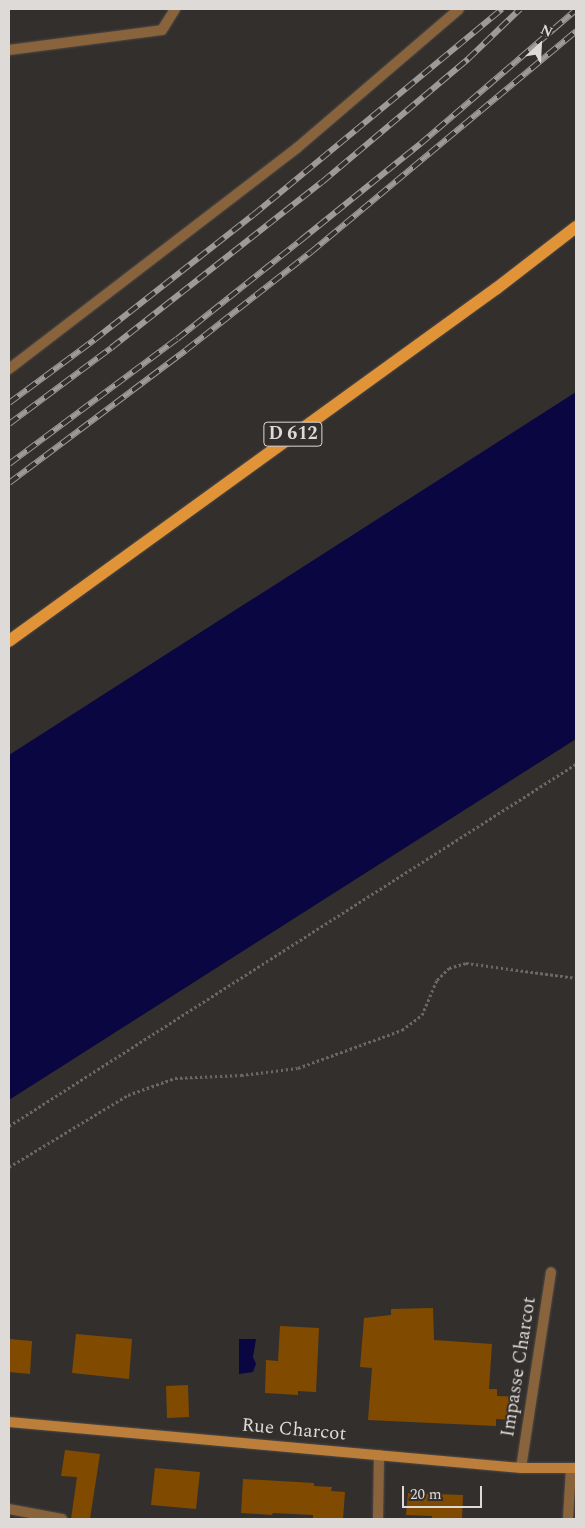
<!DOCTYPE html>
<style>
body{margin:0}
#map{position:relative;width:585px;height:1528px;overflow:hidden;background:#332f2c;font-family:Spectral,serif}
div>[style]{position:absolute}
.water>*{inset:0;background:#0a0641}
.building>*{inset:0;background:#804b00}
.path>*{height:3px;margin-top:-1.5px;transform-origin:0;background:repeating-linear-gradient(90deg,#6a6764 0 2.5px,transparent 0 5px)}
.roads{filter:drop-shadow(0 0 1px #4e4a48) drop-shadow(0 0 1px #4e4a48)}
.lane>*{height:10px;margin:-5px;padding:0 5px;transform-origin:5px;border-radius:5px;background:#89633c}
.street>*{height:10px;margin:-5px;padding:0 5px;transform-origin:5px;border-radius:5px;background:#89633c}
.secondary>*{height:10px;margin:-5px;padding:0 5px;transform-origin:5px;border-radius:5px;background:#bb7e3b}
.primary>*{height:12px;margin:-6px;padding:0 6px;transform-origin:6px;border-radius:6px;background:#e19337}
.rail>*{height:5.5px;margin-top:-2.75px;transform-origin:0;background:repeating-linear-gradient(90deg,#332f2c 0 11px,#9d9a97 0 22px);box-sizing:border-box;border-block:1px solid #9d9a97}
span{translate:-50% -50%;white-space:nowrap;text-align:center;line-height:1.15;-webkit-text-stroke:4px #332f2c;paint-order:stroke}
.shield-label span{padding:1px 4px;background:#332f2c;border:1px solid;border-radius:4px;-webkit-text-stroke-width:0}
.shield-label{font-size:18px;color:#dddad8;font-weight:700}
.street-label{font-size:19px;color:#dddad8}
.frame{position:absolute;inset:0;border:10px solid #dddad8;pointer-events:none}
.north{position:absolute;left:515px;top:20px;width:50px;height:50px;-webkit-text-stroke:4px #332f2c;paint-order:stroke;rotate:25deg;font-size:14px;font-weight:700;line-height:20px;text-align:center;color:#dddad8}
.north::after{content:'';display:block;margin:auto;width:18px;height:22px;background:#dddad8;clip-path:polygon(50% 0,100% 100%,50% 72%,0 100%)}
.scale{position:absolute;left:402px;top:1486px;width:80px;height:22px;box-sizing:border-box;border:2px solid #dddad8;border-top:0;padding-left:6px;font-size:15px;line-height:18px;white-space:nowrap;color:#dddad8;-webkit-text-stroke:4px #332f2c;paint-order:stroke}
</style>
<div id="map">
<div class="water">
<i style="clip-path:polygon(576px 392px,576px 739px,9px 1100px,9px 755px)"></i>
<i style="clip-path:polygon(239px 1339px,256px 1339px,253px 1357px,256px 1364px,253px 1372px,239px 1374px)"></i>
</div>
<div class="building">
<i style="clip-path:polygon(433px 1308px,434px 1340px,492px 1344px,489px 1389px,497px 1389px,497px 1396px,519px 1397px,518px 1420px,496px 1419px,496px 1426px,368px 1420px,372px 1368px,360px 1367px,364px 1318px,391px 1315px,391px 1309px)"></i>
<i style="clip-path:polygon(280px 1326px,319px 1328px,316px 1392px,298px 1391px,298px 1395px,265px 1393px,266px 1360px,278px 1361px)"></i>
<i style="clip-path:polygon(76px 1334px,132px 1339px,129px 1379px,72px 1373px)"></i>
<i style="clip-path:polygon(9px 1339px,32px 1341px,30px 1374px,9px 1372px)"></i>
<i style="clip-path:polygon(188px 1385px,189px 1417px,167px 1418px,166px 1386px)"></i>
<i style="clip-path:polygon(65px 1450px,100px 1454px,90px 1519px,71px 1519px,77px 1477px,61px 1476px)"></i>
<i style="clip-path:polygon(155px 1468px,200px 1472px,196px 1509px,151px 1505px)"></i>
<i style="clip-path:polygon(243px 1479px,314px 1483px,314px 1486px,332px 1487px,331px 1491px,345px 1492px,343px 1519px,313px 1519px,313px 1515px,273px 1513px,272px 1515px,241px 1513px)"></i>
<i style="clip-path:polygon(408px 1493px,463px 1495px,462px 1519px,432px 1519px,432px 1516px,406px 1515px)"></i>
</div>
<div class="path">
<i style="left:9px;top:1126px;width:673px;rotate:-32.56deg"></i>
<i style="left:9px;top:1167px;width:139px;rotate:-31.2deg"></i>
<i style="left:128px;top:1095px;width:50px;rotate:-19.9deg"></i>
<i style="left:175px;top:1078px;width:66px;rotate:-2.6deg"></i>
<i style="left:241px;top:1075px;width:57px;rotate:-7deg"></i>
<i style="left:298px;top:1068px;width:111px;rotate:-20.1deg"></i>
<i style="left:402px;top:1030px;width:25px;rotate:-37deg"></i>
<i style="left:422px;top:1015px;width:38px;rotate:-67deg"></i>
<i style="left:437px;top:980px;width:17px;rotate:-45deg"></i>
<i style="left:449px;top:968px;width:18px;rotate:-16deg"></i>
<i style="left:466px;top:963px;width:111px;rotate:7.8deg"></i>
</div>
<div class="roads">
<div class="lane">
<i style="left:9px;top:50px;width:154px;rotate:-7.4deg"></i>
<i style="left:162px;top:30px;width:25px;rotate:-58deg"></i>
<i style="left:9px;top:369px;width:363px;rotate:-37.5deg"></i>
<i style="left:297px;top:148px;width:213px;rotate:-40.6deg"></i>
<i style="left:521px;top:1468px;width:198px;rotate:-81.3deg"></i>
<i style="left:9px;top:1509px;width:54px;rotate:10.7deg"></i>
<i style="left:378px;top:1519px;width:64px;rotate:-89.1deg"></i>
</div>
<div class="street">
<i style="left:568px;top:1519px;width:51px;rotate:-86.6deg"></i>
</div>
<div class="secondary">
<i style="left:9px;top:1422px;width:514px;rotate:5.13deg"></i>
<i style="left:521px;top:1468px;width:55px"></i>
</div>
<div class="primary">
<i style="left:9px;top:641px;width:602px;rotate:-35.88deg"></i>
<i style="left:497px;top:288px;width:100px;rotate:-37.7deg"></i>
</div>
</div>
<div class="rail">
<i style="left:9px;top:403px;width:106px;rotate:-36.5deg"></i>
<i style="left:94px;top:340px;width:202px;rotate:-38.2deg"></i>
<i style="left:253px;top:215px;width:323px;rotate:-39.6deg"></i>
<i style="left:9px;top:424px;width:127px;rotate:-36.7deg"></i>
<i style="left:111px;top:348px;width:268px;rotate:-38.2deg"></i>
<i style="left:322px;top:182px;width:191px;rotate:-40.1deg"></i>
<i style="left:468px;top:59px;width:72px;rotate:-43.9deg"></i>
<i style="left:9px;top:464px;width:209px;rotate:-36.7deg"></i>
<i style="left:177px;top:339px;width:159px;rotate:-38.6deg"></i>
<i style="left:301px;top:240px;width:153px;rotate:-38.9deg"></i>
<i style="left:420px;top:144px;width:206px;rotate:-40.7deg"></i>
<i style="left:9px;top:483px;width:221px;rotate:-36.9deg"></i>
<i style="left:186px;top:350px;width:159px;rotate:-38.1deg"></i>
<i style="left:311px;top:252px;width:345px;rotate:-39.8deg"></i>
</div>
<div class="shield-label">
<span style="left:293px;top:434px">D 612</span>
</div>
<div class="street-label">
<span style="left:519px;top:1367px;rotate:-81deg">Impasse Charcot</span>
<span style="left:294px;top:1430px;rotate:5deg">Rue Charcot</span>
</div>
<div class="frame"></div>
<div class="north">N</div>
<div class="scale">20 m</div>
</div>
